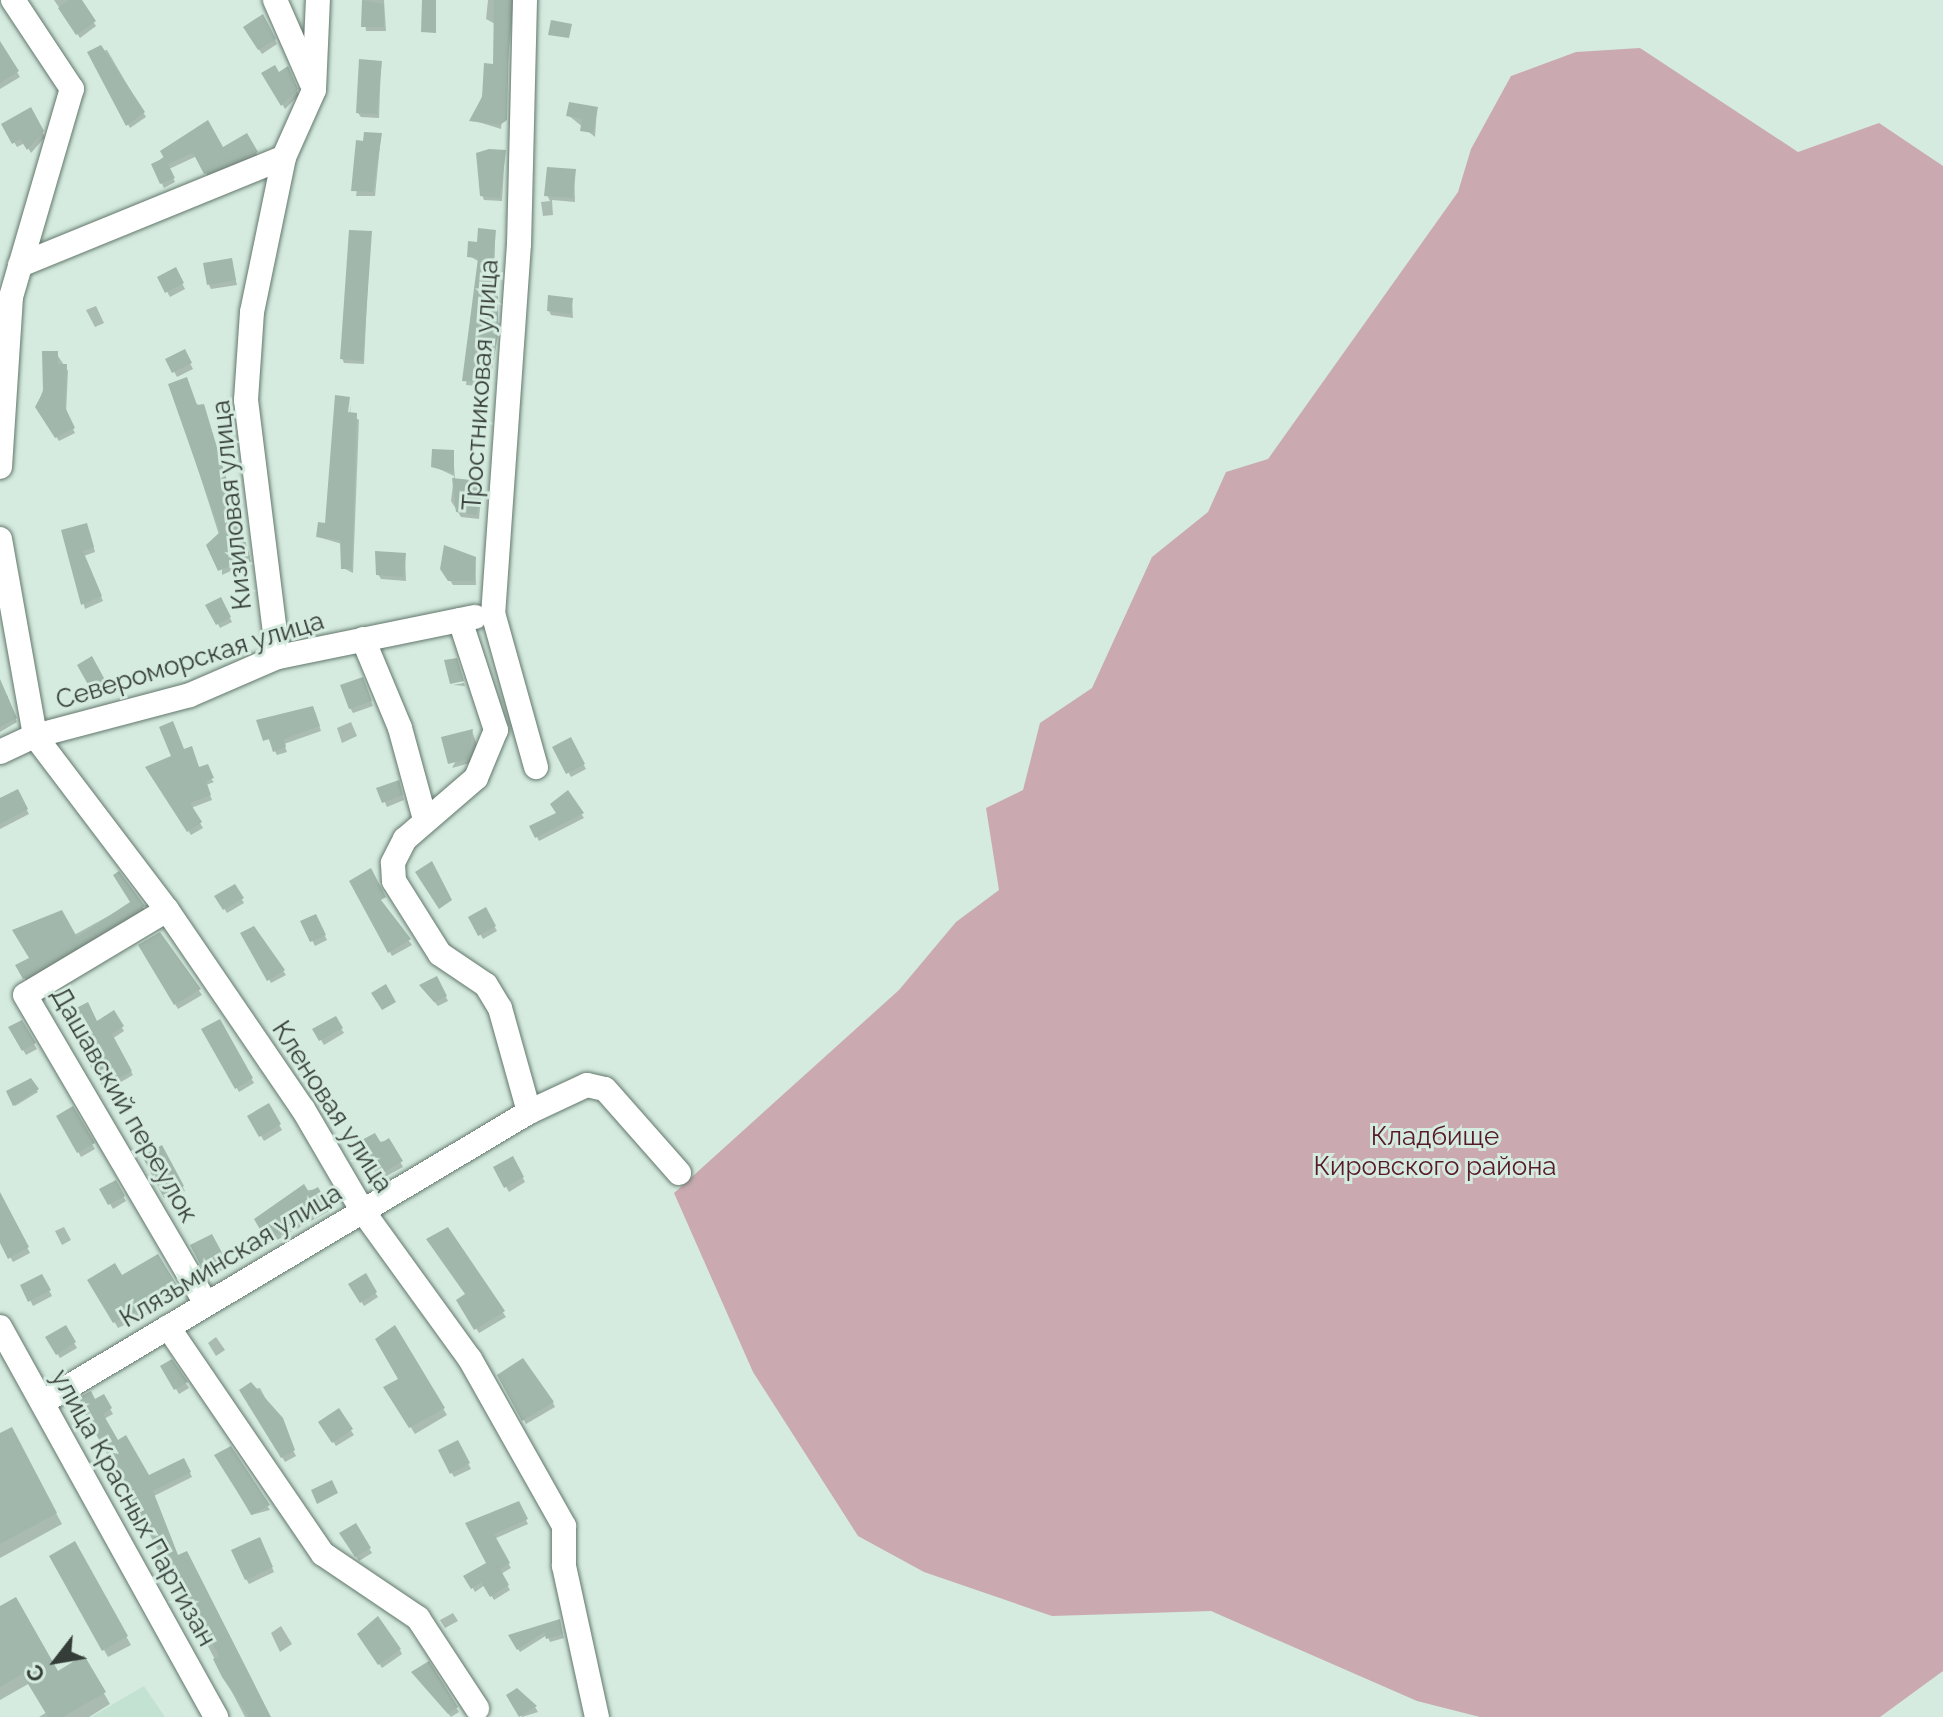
<!DOCTYPE html>
<meta charset="utf-8">
<style>
body{margin:0}
#map{position:relative;width:1943px;height:1717px;overflow:hidden;background:#d5ebdf;font-family:Raleway,sans-serif}
div>[style]{position:absolute}
.built>*{inset:0;background:#c4e2d2}
.green>*{inset:0;background:#caaab0}
.shadow>*{inset:0;background:#0003}
.building>*{inset:0;background:#a2b7ab}
.roads{filter:drop-shadow(0 0 2px #63776c) drop-shadow(0 0 2px #63776c)}
.minor>*{height:24px;margin:-12px;padding:0 12px;transform-origin:12px;border-radius:12px;background:#fff}
span{translate:-50% -50%;white-space:nowrap;text-align:center;line-height:1.15;-webkit-text-stroke:6px #d5ebdf;paint-order:stroke}
.street-label{font-size:26px;color:#353d39}
.park-label{font-size:26px;color:#57192c}
.north{position:absolute;left:16px;top:1621px;width:80px;height:80px;-webkit-text-stroke:6px #d5ebdf;paint-order:stroke;rotate:239deg;font-size:22px;font-weight:700;line-height:32px;text-align:center;color:#353d39}
.north::after{content:'';display:block;margin:auto;width:28px;height:36px;background:#353d39;clip-path:polygon(50% 0,100% 100%,50% 72%,0 100%)}
</style>
<div id="map">
<div class="built">
<i style="clip-path:polygon(144px 1686px,165px 1717px,91px 1717px)"></i>
</div>
<div class="green">
<i style="clip-path:polygon(1640px 48px,1798px 152px,1879px 123px,1943px 166px,1943px 1671px,1880px 1717px,1480px 1717px,1417px 1701px,1211px 1611px,1052px 1616px,924px 1572px,858px 1536px,753px 1372px,674px 1193px,899px 990px,956px 922px,999px 890px,986px 808px,1023px 790px,1040px 723px,1092px 688px,1152px 557px,1208px 512px,1226px 472px,1268px 459px,1458px 192px,1471px 149px,1511px 76px,1576px 52px)"></i>
</div>
<div class="shadow">
<i style="clip-path:polygon(54px 0,79px 0,96px 26px,80px 38px)"></i>
<i style="clip-path:polygon(363px 0,384px 0,386px 31px,366px 31px)"></i>
<i style="clip-path:polygon(488px 0,514px 0,501px 129px,472px 120px,495px 66px,497px 25px,486px 19px)"></i>
<i style="clip-path:polygon(263px 16px,277px 44px,262px 54px,245px 28px)"></i>
<i style="clip-path:polygon(107px 50px,146px 117px,130px 128px,90px 54px)"></i>
<i style="clip-path:polygon(8px 57px,20px 77px,0 89px,0 62px)"></i>
<i style="clip-path:polygon(381px 63px,379px 118px,361px 117px,358px 113px)"></i>
<i style="clip-path:polygon(264px 74px,290px 74px,299px 95px,285px 109px)"></i>
<i style="clip-path:polygon(597px 109px,595px 137px,568px 115px)"></i>
<i style="clip-path:polygon(30px 110px,45px 137px,31px 153px,25px 143px,17px 147px,4px 125px)"></i>
<i style="clip-path:polygon(207px 123px,222px 150px,246px 136px,258px 156px,208px 177px,197px 156px,169px 169px,175px 182px,164px 188px,153px 165px)"></i>
<i style="clip-path:polygon(381px 135px,375px 196px,356px 196px,365px 143px)"></i>
<i style="clip-path:polygon(505px 152px,502px 201px,484px 200px,482px 195px)"></i>
<i style="clip-path:polygon(574px 171px,575px 202px,552px 200px,553px 215px,543px 216px,541px 202px,550px 201px,547px 195px)"></i>
<i style="clip-path:polygon(495px 231px,494px 319px,500px 324px,489px 387px,466px 385px,480px 262px,469px 256px)"></i>
<i style="clip-path:polygon(370px 233px,364px 364px,344px 363px,342px 358px)"></i>
<i style="clip-path:polygon(231px 260px,237px 285px,211px 289px,209px 285px)"></i>
<i style="clip-path:polygon(175px 270px,185px 289px,170px 297px,160px 278px)"></i>
<i style="clip-path:polygon(572px 300px,573px 318px,551px 315px,549px 311px)"></i>
<i style="clip-path:polygon(96px 306px,104px 323px,95px 327px,86px 310px)"></i>
<i style="clip-path:polygon(184px 352px,193px 369px,177px 377px,168px 360px)"></i>
<i style="clip-path:polygon(56px 353px,68px 371px,66px 414px,75px 433px,59px 441px,37px 407px)"></i>
<i style="clip-path:polygon(171px 385px,205px 410px,251px 562px,222px 575px,221px 541px)"></i>
<i style="clip-path:polygon(347px 401px,348px 422px,351px 403px,350px 414px,359px 420px,353px 573px,343px 568px,342px 544px,318px 537px,327px 525px)"></i>
<i style="clip-path:polygon(453px 452px,455px 480px,482px 487px,479px 519px,461px 517px,451px 501px,454px 476px,433px 466px)"></i>
<i style="clip-path:polygon(89px 530px,95px 552px,84px 556px,103px 601px,85px 609px,63px 531px)"></i>
<i style="clip-path:polygon(405px 555px,406px 581px,381px 579px,378px 574px)"></i>
<i style="clip-path:polygon(475px 558px,476px 585px,453px 585px,442px 568px)"></i>
<i style="clip-path:polygon(220px 599px,232px 622px,220px 628px,208px 605px)"></i>
<i style="clip-path:polygon(92px 659px,106px 685px,95px 691px,80px 665px)"></i>
<i style="clip-path:polygon(464px 683px,465px 686px,453px 685px)"></i>
<i style="clip-path:polygon(364px 684px,373px 706px,353px 713px,350px 708px)"></i>
<i style="clip-path:polygon(7px 695px,17px 722px,0 732px,0 697px)"></i>
<i style="clip-path:polygon(315px 712px,321px 731px,284px 744px,287px 752px,277px 755px,259px 721px)"></i>
<i style="clip-path:polygon(351px 722px,357px 736px,342px 743px,337px 728px)"></i>
<i style="clip-path:polygon(472px 731px,477px 745px,470px 763px,452px 768px)"></i>
<i style="clip-path:polygon(570px 739px,586px 769px,571px 777px,555px 748px)"></i>
<i style="clip-path:polygon(184px 751px,214px 782px,206px 785px,212px 800px,191px 808px,203px 828px,191px 835px,148px 768px)"></i>
<i style="clip-path:polygon(400px 787px,404px 800px,387px 807px,379px 789px)"></i>
<i style="clip-path:polygon(17px 792px,29px 814px,0 829px,0 798px)"></i>
<i style="clip-path:polygon(568px 793px,584px 818px,539px 841px,532px 827px,559px 814px)"></i>
<i style="clip-path:polygon(370px 871px,382px 905px,412px 945px,392px 956px,352px 882px)"></i>
<i style="clip-path:polygon(118px 874px,145px 910px,26px 981px,18px 966px,132px 903px)"></i>
<i style="clip-path:polygon(234px 886px,244px 903px,227px 913px,217px 896px)"></i>
<i style="clip-path:polygon(485px 910px,497px 931px,483px 939px,471px 918px)"></i>
<i style="clip-path:polygon(315px 917px,327px 940px,315px 946px,303px 922px)"></i>
<i style="clip-path:polygon(253px 928px,286px 975px,271px 983px,243px 933px)"></i>
<i style="clip-path:polygon(160px 934px,202px 995px,178px 1009px,141px 946px)"></i>
<i style="clip-path:polygon(436px 978px,448px 1001px,438px 1006px,424px 990px)"></i>
<i style="clip-path:polygon(113px 1013px,124px 1031px,112px 1039px,133px 1075px,107px 1090px,64px 1016px,97px 1024px)"></i>
<i style="clip-path:polygon(335px 1019px,344px 1033px,324px 1045px,315px 1030px)"></i>
<i style="clip-path:polygon(21px 1022px,37px 1049px,26px 1055px,11px 1028px)"></i>
<i style="clip-path:polygon(219px 1022px,254px 1083px,239px 1092px,204px 1030px)"></i>
<i style="clip-path:polygon(31px 1080px,38px 1092px,15px 1106px,9px 1092px)"></i>
<i style="clip-path:polygon(269px 1106px,282px 1130px,264px 1141px,250px 1117px)"></i>
<i style="clip-path:polygon(72px 1109px,95px 1149px,81px 1157px,59px 1117px)"></i>
<i style="clip-path:polygon(389px 1141px,403px 1167px,381px 1179px,361px 1143px)"></i>
<i style="clip-path:polygon(161px 1148px,185px 1191px,168px 1201px,144px 1157px)"></i>
<i style="clip-path:polygon(512px 1158px,525px 1182px,509px 1192px,495px 1167px)"></i>
<i style="clip-path:polygon(115px 1182px,126px 1201px,113px 1209px,102px 1190px)"></i>
<i style="clip-path:polygon(317px 1189px,329px 1211px,270px 1244px,257px 1220px,296px 1192px)"></i>
<i style="clip-path:polygon(0 1196px,30px 1253px,13px 1262px,0 1238px)"></i>
<i style="clip-path:polygon(64px 1227px,71px 1240px,62px 1245px,55px 1231px)"></i>
<i style="clip-path:polygon(447px 1230px,506px 1317px,479px 1333px,459px 1301px,468px 1295px)"></i>
<i style="clip-path:polygon(211px 1236px,228px 1267px,210px 1277px,193px 1246px)"></i>
<i style="clip-path:polygon(157px 1256px,181px 1298px,118px 1328px,90px 1280px,121px 1277px)"></i>
<i style="clip-path:polygon(365px 1276px,378px 1297px,364px 1306px,351px 1284px)"></i>
<i style="clip-path:polygon(42px 1277px,52px 1296px,33px 1306px,23px 1286px)"></i>
<i style="clip-path:polygon(65px 1328px,77px 1348px,60px 1358px,47px 1338px)"></i>
<i style="clip-path:polygon(395px 1328px,447px 1415px,415px 1434px,386px 1388px,401px 1379px)"></i>
<i style="clip-path:polygon(216px 1337px,225px 1350px,216px 1356px,208px 1343px)"></i>
<i style="clip-path:polygon(171px 1362px,189px 1388px,179px 1394px,163px 1367px)"></i>
<i style="clip-path:polygon(499px 1375px,553px 1403px,555px 1407px,526px 1424px)"></i>
<i style="clip-path:polygon(260px 1388px,296px 1456px,285px 1462px,242px 1391px)"></i>
<i style="clip-path:polygon(103px 1397px,113px 1414px,104px 1419px,117px 1442px,149px 1478px,184px 1460px,192px 1477px,154px 1496px,178px 1557px,270px 1717px,245px 1717px,83px 1407px)"></i>
<i style="clip-path:polygon(338px 1411px,354px 1435px,336px 1446px,321px 1422px)"></i>
<i style="clip-path:polygon(11px 1430px,62px 1524px,0 1558px,0 1436px)"></i>
<i style="clip-path:polygon(457px 1442px,471px 1469px,454px 1477px,440px 1451px)"></i>
<i style="clip-path:polygon(230px 1448px,270px 1510px,251px 1515px,217px 1456px)"></i>
<i style="clip-path:polygon(518px 1504px,528px 1524px,494px 1539px,511px 1568px,501px 1574px,510px 1590px,494px 1600px,485px 1585px,475px 1592px,466px 1576px,488px 1564px,467px 1524px)"></i>
<i style="clip-path:polygon(355px 1526px,372px 1553px,359px 1561px,341px 1534px)"></i>
<i style="clip-path:polygon(74px 1544px,131px 1645px,108px 1657px,51px 1556px)"></i>
<i style="clip-path:polygon(262px 1545px,274px 1572px,249px 1584px,246px 1579px)"></i>
<i style="clip-path:polygon(0 1608px,58px 1673px,84px 1658px,110px 1704px,89px 1717px,39px 1717px,47px 1712px,30px 1683px,0 1700px)"></i>
<i style="clip-path:polygon(453px 1613px,458px 1621px,445px 1628px,440px 1620px)"></i>
<i style="clip-path:polygon(559px 1621px,564px 1638px,550px 1642px,547px 1635px,520px 1652px,510px 1636px)"></i>
<i style="clip-path:polygon(281px 1626px,292px 1644px,280px 1652px,271px 1633px)"></i>
<i style="clip-path:polygon(359px 1634px,400px 1650px,402px 1654px,382px 1668px)"></i>
<i style="clip-path:polygon(428px 1664px,459px 1712px,451px 1717px,416px 1676px)"></i>
<i style="clip-path:polygon(517px 1690px,535px 1707px,538px 1712px,522px 1717px,508px 1696px)"></i>
</div>
<div class="building">
<i style="clip-path:polygon(69px 0,82px 0,96px 21px,76px 35px,58px 8px)"></i>
<i style="clip-path:polygon(362px 0,384px 4px,384px 27px,361px 27px)"></i>
<i style="clip-path:polygon(422px 0,436px 0,436px 33px,421px 32px)"></i>
<i style="clip-path:polygon(494px 0,510px 0,507px 120px,500px 125px,469px 121px,482px 97px,484px 63px,493px 64px)"></i>
<i style="clip-path:polygon(263px 14px,276px 39px,258px 50px,243px 27px)"></i>
<i style="clip-path:polygon(551px 20px,572px 24px,569px 38px,548px 35px)"></i>
<i style="clip-path:polygon(0 41px,19px 71px,0 83px)"></i>
<i style="clip-path:polygon(101px 45px,145px 112px,126px 126px,87px 52px)"></i>
<i style="clip-path:polygon(359px 59px,382px 61px,377px 114px,356px 113px)"></i>
<i style="clip-path:polygon(275px 65px,279px 72px,288px 66px,298px 89px,281px 106px,261px 73px)"></i>
<i style="clip-path:polygon(569px 102px,598px 107px,593px 133px,580px 131px,582px 119px,566px 116px)"></i>
<i style="clip-path:polygon(31px 107px,44px 131px,27px 150px,20px 139px,12px 144px,1px 124px)"></i>
<i style="clip-path:polygon(208px 120px,223px 147px,247px 133px,258px 152px,204px 174px,193px 153px,168px 164px,175px 178px,160px 184px,151px 164px,164px 158px,160px 151px)"></i>
<i style="clip-path:polygon(364px 132px,382px 133px,373px 192px,351px 191px,356px 140px,363px 141px)"></i>
<i style="clip-path:polygon(489px 149px,506px 150px,500px 198px,480px 196px,476px 153px)"></i>
<i style="clip-path:polygon(547px 167px,576px 169px,573px 198px,544px 196px)"></i>
<i style="clip-path:polygon(478px 228px,496px 230px,493px 266px,498px 266px,498px 334px,487px 383px,462px 381px,478px 258px,467px 257px,468px 241px,477px 242px)"></i>
<i style="clip-path:polygon(349px 230px,372px 231px,363px 361px,340px 359px)"></i>
<i style="clip-path:polygon(232px 258px,236px 280px,207px 285px,203px 263px)"></i>
<i style="clip-path:polygon(176px 267px,184px 283px,165px 293px,157px 277px)"></i>
<i style="clip-path:polygon(548px 295px,573px 298px,571px 314px,547px 311px)"></i>
<i style="clip-path:polygon(185px 349px,192px 363px,172px 373px,165px 359px)"></i>
<i style="clip-path:polygon(42px 351px,58px 351px,58px 364px,67px 364px,65px 407px,75px 428px,55px 438px,35px 407px,43px 392px)"></i>
<i style="clip-path:polygon(187px 377px,197px 405px,204px 404px,250px 557px,218px 571px,206px 545px,220px 532px,168px 384px)"></i>
<i style="clip-path:polygon(335px 395px,350px 397px,348px 412px,357px 413px,352px 569px,341px 569px,340px 540px,316px 537px,318px 522px,325px 523px)"></i>
<i style="clip-path:polygon(432px 449px,454px 450px,454px 473px,431px 467px)"></i>
<i style="clip-path:polygon(452px 478px,481px 481px,477px 515px,456px 512px)"></i>
<i style="clip-path:polygon(87px 523px,94px 547px,83px 551px,102px 596px,81px 605px,61px 530px)"></i>
<i style="clip-path:polygon(444px 545px,476px 557px,475px 581px,448px 581px,440px 569px)"></i>
<i style="clip-path:polygon(375px 551px,406px 553px,404px 577px,376px 575px)"></i>
<i style="clip-path:polygon(221px 597px,231px 617px,216px 625px,205px 605px)"></i>
<i style="clip-path:polygon(92px 656px,105px 680px,90px 688px,77px 665px)"></i>
<i style="clip-path:polygon(457px 658px,464px 681px,450px 684px,444px 660px)"></i>
<i style="clip-path:polygon(363px 677px,372px 701px,349px 709px,340px 685px)"></i>
<i style="clip-path:polygon(0 679px,17px 718px,0 727px)"></i>
<i style="clip-path:polygon(313px 706px,320px 726px,284px 739px,286px 747px,273px 752px,269px 739px,263px 741px,256px 720px)"></i>
<i style="clip-path:polygon(173px 721px,184px 749px,192px 746px,199px 767px,208px 764px,214px 778px,206px 781px,211px 795px,190px 803px,202px 822px,187px 832px,145px 767px,171px 756px,159px 727px)"></i>
<i style="clip-path:polygon(473px 729px,468px 759px,448px 764px,441px 737px)"></i>
<i style="clip-path:polygon(571px 737px,585px 764px,566px 774px,552px 747px)"></i>
<i style="clip-path:polygon(399px 780px,403px 795px,382px 803px,376px 788px)"></i>
<i style="clip-path:polygon(18px 789px,28px 809px,0 824px,0 798px)"></i>
<i style="clip-path:polygon(568px 790px,584px 813px,535px 838px,529px 826px,556px 813px,550px 804px)"></i>
<i style="clip-path:polygon(432px 861px,452px 900px,439px 909px,415px 872px)"></i>
<i style="clip-path:polygon(371px 868px,386px 897px,381px 900px,411px 939px,388px 953px,349px 881px)"></i>
<i style="clip-path:polygon(119px 871px,145px 906px,23px 979px,15px 965px,29px 958px,12px 930px,62px 910px,77px 937px,130px 902px,113px 875px)"></i>
<i style="clip-path:polygon(235px 884px,244px 898px,223px 910px,214px 896px)"></i>
<i style="clip-path:polygon(486px 907px,496px 926px,478px 936px,468px 917px)"></i>
<i style="clip-path:polygon(316px 914px,326px 935px,310px 942px,300px 921px)"></i>
<i style="clip-path:polygon(254px 926px,285px 970px,267px 981px,240px 933px)"></i>
<i style="clip-path:polygon(160px 932px,201px 989px,174px 1005px,138px 945px)"></i>
<i style="clip-path:polygon(437px 976px,447px 996px,434px 1002px,419px 985px)"></i>
<i style="clip-path:polygon(386px 984px,396px 1002px,382px 1010px,371px 993px)"></i>
<i style="clip-path:polygon(88px 1002px,97px 1021px,114px 1010px,124px 1026px,112px 1034px,132px 1071px,103px 1087px,61px 1016px)"></i>
<i style="clip-path:polygon(336px 1016px,343px 1028px,319px 1041px,312px 1029px)"></i>
<i style="clip-path:polygon(220px 1019px,253px 1078px,235px 1089px,201px 1029px)"></i>
<i style="clip-path:polygon(22px 1020px,36px 1043px,22px 1051px,8px 1027px)"></i>
<i style="clip-path:polygon(31px 1078px,39px 1089px,13px 1106px,6px 1091px)"></i>
<i style="clip-path:polygon(269px 1103px,281px 1124px,259px 1137px,247px 1116px)"></i>
<i style="clip-path:polygon(73px 1106px,95px 1143px,77px 1153px,56px 1116px)"></i>
<i style="clip-path:polygon(375px 1133px,381px 1143px,389px 1138px,403px 1161px,377px 1176px,358px 1142px)"></i>
<i style="clip-path:polygon(162px 1145px,184px 1186px,164px 1198px,142px 1156px)"></i>
<i style="clip-path:polygon(513px 1156px,524px 1177px,504px 1188px,493px 1167px)"></i>
<i style="clip-path:polygon(116px 1180px,125px 1196px,108px 1205px,99px 1189px)"></i>
<i style="clip-path:polygon(304px 1184px,309px 1192px,318px 1187px,328px 1205px,266px 1240px,254px 1219px)"></i>
<i style="clip-path:polygon(0 1192px,29px 1247px,8px 1259px,0 1243px)"></i>
<i style="clip-path:polygon(448px 1227px,505px 1311px,474px 1330px,456px 1300px,465px 1294px,426px 1239px)"></i>
<i style="clip-path:polygon(212px 1234px,227px 1262px,205px 1273px,190px 1245px)"></i>
<i style="clip-path:polygon(158px 1254px,180px 1290px,113px 1323px,87px 1280px,115px 1263px,122px 1275px)"></i>
<i style="clip-path:polygon(366px 1273px,377px 1292px,360px 1303px,348px 1284px)"></i>
<i style="clip-path:polygon(42px 1274px,51px 1290px,28px 1302px,20px 1285px)"></i>
<i style="clip-path:polygon(66px 1325px,76px 1342px,56px 1355px,45px 1337px)"></i>
<i style="clip-path:polygon(395px 1325px,445px 1408px,409px 1428px,383px 1387px,398px 1379px,375px 1339px)"></i>
<i style="clip-path:polygon(523px 1358px,554px 1402px,522px 1421px,497px 1375px)"></i>
<i style="clip-path:polygon(172px 1359px,188px 1382px,174px 1390px,160px 1366px)"></i>
<i style="clip-path:polygon(251px 1382px,283px 1418px,295px 1450px,281px 1458px,239px 1390px)"></i>
<i style="clip-path:polygon(91px 1391px,95px 1399px,104px 1394px,112px 1408px,103px 1414px,118px 1440px,126px 1435px,149px 1475px,184px 1458px,191px 1472px,153px 1491px,178px 1555px,187px 1551px,271px 1717px,249px 1717px,222px 1677px,213px 1659px,219px 1656px,81px 1407px,80px 1397px)"></i>
<i style="clip-path:polygon(339px 1408px,353px 1429px,332px 1443px,318px 1422px)"></i>
<i style="clip-path:polygon(12px 1427px,57px 1513px,0 1544px,0 1433px)"></i>
<i style="clip-path:polygon(458px 1440px,470px 1463px,450px 1474px,438px 1450px)"></i>
<i style="clip-path:polygon(231px 1446px,270px 1505px,252px 1515px,214px 1455px)"></i>
<i style="clip-path:polygon(332px 1480px,338px 1493px,317px 1504px,311px 1490px)"></i>
<i style="clip-path:polygon(519px 1501px,528px 1519px,494px 1534px,510px 1563px,500px 1569px,509px 1585px,490px 1597px,481px 1582px,471px 1589px,463px 1576px,486px 1563px,465px 1523px)"></i>
<i style="clip-path:polygon(356px 1523px,371px 1548px,355px 1557px,339px 1533px)"></i>
<i style="clip-path:polygon(260px 1537px,273px 1567px,245px 1580px,231px 1550px)"></i>
<i style="clip-path:polygon(75px 1541px,128px 1636px,102px 1651px,49px 1556px)"></i>
<i style="clip-path:polygon(16px 1597px,58px 1671px,84px 1655px,106px 1692px,63px 1717px,48px 1717px,22px 1674px,0 1687px,0 1606px)"></i>
<i style="clip-path:polygon(378px 1616px,401px 1649px,378px 1665px,357px 1634px)"></i>
<i style="clip-path:polygon(560px 1619px,563px 1634px,546px 1639px,544px 1632px,517px 1650px,508px 1635px)"></i>
<i style="clip-path:polygon(429px 1661px,458px 1707px,448px 1714px,411px 1672px)"></i>
<i style="clip-path:polygon(517px 1688px,537px 1706px,519px 1717px,506px 1695px)"></i>
</div>
<div class="roads">
<div class="minor">
<i style="left:275px;top:0;width:90px;rotate:66.3deg"></i>
<i style="left:525px;top:0;width:244px;rotate:91.4deg"></i>
<i style="left:519px;top:244px;width:370px;rotate:94deg"></i>
<i style="left:493px;top:613px;width:160px;rotate:74.4deg"></i>
<i style="left:20px;top:265px;width:285px;rotate:-22.2deg"></i>
<i style="left:284px;top:157px;width:73px;rotate:-65.9deg"></i>
<i style="left:314px;top:90px;width:90px;rotate:-87.5deg"></i>
<i style="left:0;top:467px;width:170px;rotate:-86.3deg"></i>
<i style="left:11px;top:297px;width:217px;rotate:-73.7deg"></i>
<i style="left:72px;top:89px;width:107px;rotate:-123.5deg"></i>
<i style="left:0;top:539px;width:200px;rotate:79.9deg"></i>
<i style="left:35px;top:736px;width:218px;rotate:52.8deg"></i>
<i style="left:167px;top:910px;width:241px;rotate:55.7deg"></i>
<i style="left:303px;top:1109px;width:117px;rotate:59.7deg"></i>
<i style="left:362px;top:1210px;width:184px;rotate:54.1deg"></i>
<i style="left:470px;top:1359px;width:192px;rotate:60.6deg"></i>
<i style="left:564px;top:1526px;width:40px;rotate:90deg"></i>
<i style="left:564px;top:1566px;width:155px;rotate:77.7deg"></i>
<i style="left:460px;top:620px;width:116px;rotate:71.9deg"></i>
<i style="left:496px;top:730px;width:52px;rotate:112.6deg"></i>
<i style="left:476px;top:778px;width:94px;rotate:139.3deg"></i>
<i style="left:405px;top:839px;width:27px;rotate:117deg"></i>
<i style="left:393px;top:863px;width:18px;rotate:87deg"></i>
<i style="left:394px;top:881px;width:86px;rotate:57.8deg"></i>
<i style="left:440px;top:954px;width:55px;rotate:34deg"></i>
<i style="left:486px;top:985px;width:27px;rotate:59deg"></i>
<i style="left:500px;top:1008px;width:108px;rotate:74.4deg"></i>
<i style="left:363px;top:639px;width:96px;rotate:67.4deg"></i>
<i style="left:400px;top:728px;width:91px;rotate:74.7deg"></i>
<i style="left:278px;top:657px;width:259px;rotate:-97.1deg"></i>
<i style="left:246px;top:400px;width:88px;rotate:-86.1deg"></i>
<i style="left:252px;top:312px;width:158px;rotate:-78.3deg"></i>
<i style="left:0;top:752px;width:38px;rotate:-25deg"></i>
<i style="left:35px;top:736px;width:160px;rotate:-14.8deg"></i>
<i style="left:190px;top:695px;width:96px;rotate:-23.4deg"></i>
<i style="left:278px;top:657px;width:201px;rotate:-11.5deg"></i>
<i style="left:167px;top:910px;width:165px;rotate:149.1deg"></i>
<i style="left:25px;top:995px;width:356px;rotate:59.6deg"></i>
<i style="left:0;top:1327px;width:446px;rotate:61deg"></i>
<i style="left:168px;top:1327px;width:275px;rotate:55.7deg"></i>
<i style="left:323px;top:1554px;width:115px;rotate:34deg"></i>
<i style="left:418px;top:1618px;width:108px;rotate:56.8deg"></i>
<i style="left:43px;top:1402px;width:566px;rotate:-30.82deg"></i>
<i style="left:529px;top:1112px;width:64px;rotate:-25deg"></i>
<i style="left:587px;top:1085px;width:18px;rotate:13deg"></i>
<i style="left:605px;top:1089px;width:112px;rotate:48.6deg"></i>
</div>
</div>
<div class="street-label">
<span style="left:481px;top:385px;rotate:-86deg">Тростниковая улица</span>
<span style="left:232px;top:505px;rotate:-96deg">Кизиловая улица</span>
<span style="left:190px;top:661px;rotate:-17deg">Североморская улица</span>
<span style="left:124px;top:1105px;rotate:60deg">Дашавский переулок</span>
<span style="left:332px;top:1107px;rotate:57deg">Кленовая улица</span>
<span style="left:231px;top:1256px;rotate:-31deg">Клязьминская улица</span>
<span style="left:133px;top:1508px;rotate:61deg">улица Красных Партизан</span>
</div>
<div class="park-label">
<span style="left:1435px;top:1152px">Кладбище<br>Кировского района</span>
</div>
<div class="north">С</div>
</div>
